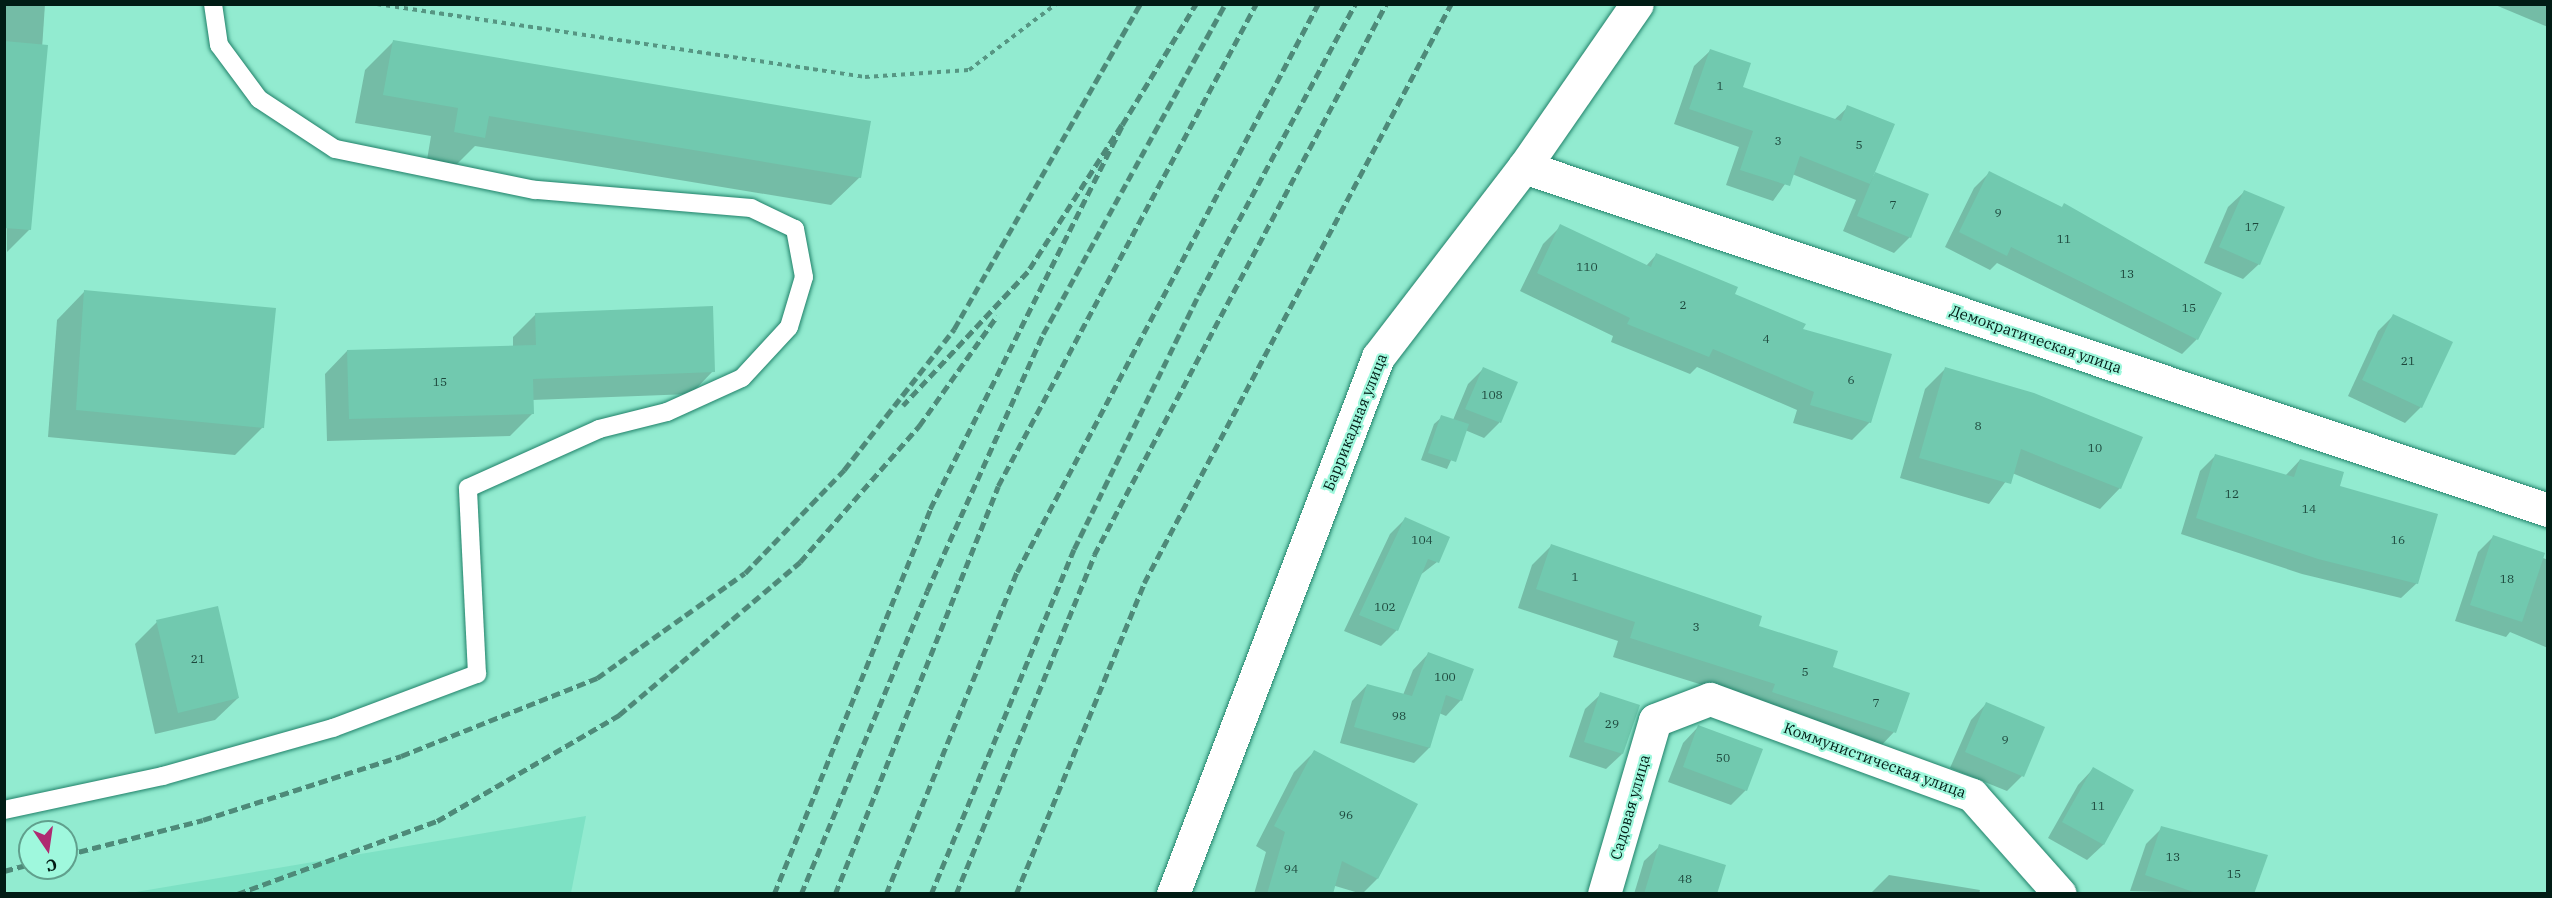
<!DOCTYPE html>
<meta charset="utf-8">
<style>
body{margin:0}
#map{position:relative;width:2552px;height:898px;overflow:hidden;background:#92ebd0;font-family:"IBM Plex Serif",serif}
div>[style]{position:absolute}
.built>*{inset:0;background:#7de1c4}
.shadow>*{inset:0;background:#0003}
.building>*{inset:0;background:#71c9af}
.path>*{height:4px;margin-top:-2px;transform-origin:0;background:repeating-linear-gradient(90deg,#569683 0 4.5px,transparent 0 9px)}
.roads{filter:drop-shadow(0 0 2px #208169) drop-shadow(0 0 2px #208169)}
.service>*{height:18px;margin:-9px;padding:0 9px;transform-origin:9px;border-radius:9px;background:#fff}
.minor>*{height:33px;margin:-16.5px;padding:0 16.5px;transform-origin:16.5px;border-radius:16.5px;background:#fff}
.rail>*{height:4.5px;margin-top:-2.25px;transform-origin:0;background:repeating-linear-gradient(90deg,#4e8a79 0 9px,transparent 0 13.5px)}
span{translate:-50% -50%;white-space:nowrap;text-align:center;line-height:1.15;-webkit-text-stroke:4.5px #9ff8dd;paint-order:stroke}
.number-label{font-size:12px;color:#1d473c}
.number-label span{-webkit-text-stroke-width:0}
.street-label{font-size:15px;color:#011c15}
.frame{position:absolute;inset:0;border:6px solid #011c15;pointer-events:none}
.north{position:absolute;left:18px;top:820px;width:60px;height:60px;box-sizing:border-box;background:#9ff8dd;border:2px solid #60a08d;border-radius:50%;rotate:167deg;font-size:16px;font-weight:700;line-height:24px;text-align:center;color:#011c15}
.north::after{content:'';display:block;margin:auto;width:21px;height:27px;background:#af2a71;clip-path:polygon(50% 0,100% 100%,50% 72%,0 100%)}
</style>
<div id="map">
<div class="built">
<i style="clip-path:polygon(586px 816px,571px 893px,130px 893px)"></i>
</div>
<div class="shadow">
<i style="clip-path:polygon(4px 4px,45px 4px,30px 229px,7px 252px)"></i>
<i style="clip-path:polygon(2493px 4px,2548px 4px,2548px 27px)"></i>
<i style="clip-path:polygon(393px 42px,860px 177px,831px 205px,475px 146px,456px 165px,427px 160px,431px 136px,355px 123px,365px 70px)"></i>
<i style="clip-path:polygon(1710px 51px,1741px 88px,1834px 120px,1848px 107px,1871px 179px,1875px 174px,1910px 237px,1894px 253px,1843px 231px,1856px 200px,1792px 174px,1773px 201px,1726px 185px,1739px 147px,1674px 124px,1694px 66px)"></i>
<i style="clip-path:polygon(1990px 172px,2197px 339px,2182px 354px,1997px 263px,1990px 270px,1945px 247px,1974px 188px)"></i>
<i style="clip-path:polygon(2244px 192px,2259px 264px,2243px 279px,2204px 263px,2228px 207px)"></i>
<i style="clip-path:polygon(1561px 226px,1646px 266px,1656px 255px,1801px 330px,1870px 422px,1852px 440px,1793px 423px,1797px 410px,1697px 367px,1690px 374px,1611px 342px,1613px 336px,1520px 291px,1543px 244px)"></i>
<i style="clip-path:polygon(85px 291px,263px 427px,235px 455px,48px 437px,57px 320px)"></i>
<i style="clip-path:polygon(536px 314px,713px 371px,691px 394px,532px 400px,533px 413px,510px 436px,327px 441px,325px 374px,347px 351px,513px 347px,513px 337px)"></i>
<i style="clip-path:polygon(2393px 316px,2451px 343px,2421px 407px,2405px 423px,2348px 396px,2378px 331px)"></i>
<i style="clip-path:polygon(1483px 369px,1516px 383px,1499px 423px,1484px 438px,1465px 430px,1447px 469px,1421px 460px,1434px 424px,1442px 417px,1453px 420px,1468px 384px)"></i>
<i style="clip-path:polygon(1945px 369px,2120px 488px,2100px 509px,2012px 473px,1989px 504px,1900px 478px,1925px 389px)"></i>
<i style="clip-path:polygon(2216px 455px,2285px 476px,2300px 460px,2338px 487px,2417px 583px,2401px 598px,2302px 574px,2181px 534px,2200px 471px)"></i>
<i style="clip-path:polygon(1405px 519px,1437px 562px,1419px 576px,1397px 630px,1381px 646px,1344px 631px,1390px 534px)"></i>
<i style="clip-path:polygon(2493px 537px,2548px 560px,2548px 648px,2510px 632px,2506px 637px,2455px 621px,2478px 552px)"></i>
<i style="clip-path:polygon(1551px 546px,1757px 627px,1831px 667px,1894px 732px,1876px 751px,1757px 702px,1613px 657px,1618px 641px,1518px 608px,1532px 565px)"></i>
<i style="clip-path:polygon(157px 622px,238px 698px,215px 720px,155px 734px,135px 644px)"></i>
<i style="clip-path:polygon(1428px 654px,1461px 700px,1446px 716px,1439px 713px,1429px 748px,1414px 763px,1340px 743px,1352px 701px,1367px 685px,1403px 695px,1413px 670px)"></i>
<i style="clip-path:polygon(1601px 694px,1622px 754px,1606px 769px,1569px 757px,1585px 709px)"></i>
<i style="clip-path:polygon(1986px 704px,2022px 776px,2007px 791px,1950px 768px,1971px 720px)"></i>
<i style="clip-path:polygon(1698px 727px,1746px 790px,1731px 805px,1668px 782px,1683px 743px)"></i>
<i style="clip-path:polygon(1314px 752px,1416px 804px,1377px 879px,1362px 894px,1332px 885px,1330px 894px,1254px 894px,1266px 852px,1256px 846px,1294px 772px)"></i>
<i style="clip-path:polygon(2093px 769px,2132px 790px,2103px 845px,2087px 860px,2048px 838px,2078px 785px)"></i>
<i style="clip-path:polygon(2162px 828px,2266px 856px,2252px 894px,2130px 891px,2146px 844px)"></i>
<i style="clip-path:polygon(1660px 846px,1716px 894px,1634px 894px,1644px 861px)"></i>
<i style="clip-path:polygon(1889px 875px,1980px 890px,1979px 894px,1870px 894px)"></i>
</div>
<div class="building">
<i style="clip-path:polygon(393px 40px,871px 121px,861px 178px,489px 116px,485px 138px,454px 132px,458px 108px,383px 95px)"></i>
<i style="clip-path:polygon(4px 41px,48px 45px,31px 230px,4px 228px)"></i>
<i style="clip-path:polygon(1710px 49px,1751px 63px,1743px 87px,1841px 121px,1847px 105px,1895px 124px,1870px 184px,1800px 156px,1790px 186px,1740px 170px,1753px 131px,1689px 109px)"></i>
<i style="clip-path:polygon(1989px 171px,2062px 207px,2064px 203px,2222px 293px,2198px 340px,2011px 247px,2007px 256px,1959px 232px)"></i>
<i style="clip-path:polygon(1875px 172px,1929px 194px,1911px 238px,1857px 216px)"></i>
<i style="clip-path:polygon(2244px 190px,2285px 207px,2260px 265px,2219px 247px)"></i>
<i style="clip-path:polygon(1560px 224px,1651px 267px,1656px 253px,1738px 287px,1735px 294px,1806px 324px,1803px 329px,1892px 354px,1871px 423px,1810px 405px,1814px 392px,1713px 349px,1709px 357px,1627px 324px,1630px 318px,1537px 273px)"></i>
<i style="clip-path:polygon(84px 290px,276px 308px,264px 428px,76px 410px)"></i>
<i style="clip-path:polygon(713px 306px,715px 372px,533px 379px,534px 414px,349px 419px,347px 350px,536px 345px,535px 313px)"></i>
<i style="clip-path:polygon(2393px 314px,2453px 342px,2422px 408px,2362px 380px)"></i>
<i style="clip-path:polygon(1483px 367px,1518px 382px,1501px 423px,1465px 409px)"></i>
<i style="clip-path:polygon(1945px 367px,2034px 393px,2143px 437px,2121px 489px,2021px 449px,2011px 484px,1919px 458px)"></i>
<i style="clip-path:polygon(1441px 415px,1469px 424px,1456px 462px,1428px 453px)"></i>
<i style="clip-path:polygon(2215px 454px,2294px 477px,2300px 459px,2344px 472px,2340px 486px,2438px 514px,2418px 584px,2318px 559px,2196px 518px)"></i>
<i style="clip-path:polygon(1405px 517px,1450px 537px,1439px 563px,1428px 559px,1398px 631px,1359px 615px)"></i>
<i style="clip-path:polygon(2493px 535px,2545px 553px,2522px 622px,2470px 605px)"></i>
<i style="clip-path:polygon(1551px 544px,1762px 616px,1759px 626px,1838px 651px,1833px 667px,1910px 693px,1896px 733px,1772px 692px,1775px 684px,1630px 638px,1635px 622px,1536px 589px)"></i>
<i style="clip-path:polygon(218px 606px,239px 698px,178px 713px,156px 620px)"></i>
<i style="clip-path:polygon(1428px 652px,1474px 669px,1462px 701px,1446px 695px,1430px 748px,1354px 727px,1367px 684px,1412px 696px)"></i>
<i style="clip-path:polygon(1600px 692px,1640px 705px,1623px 754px,1584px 742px)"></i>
<i style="clip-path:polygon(1986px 702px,2045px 727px,2024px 777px,1965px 752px)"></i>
<i style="clip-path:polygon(1698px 725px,1763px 749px,1747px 791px,1683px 767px)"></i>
<i style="clip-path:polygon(1314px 750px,1418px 804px,1378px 879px,1342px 861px,1333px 894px,1267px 894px,1285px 832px,1274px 826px)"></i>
<i style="clip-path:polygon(2093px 767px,2134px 790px,2104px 845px,2062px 822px)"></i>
<i style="clip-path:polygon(2161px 826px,2268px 855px,2254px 894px,2199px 894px,2145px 875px)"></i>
<i style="clip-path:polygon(1659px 844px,1726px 865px,1717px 894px,1644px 894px)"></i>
</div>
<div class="path">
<i style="left:377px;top:4px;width:493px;rotate:8.5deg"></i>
<i style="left:865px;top:77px;width:104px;rotate:-3.9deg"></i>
<i style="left:969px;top:70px;width:109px;rotate:-37.2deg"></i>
</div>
<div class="roads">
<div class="service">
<i style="left:4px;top:810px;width:163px;rotate:-12.1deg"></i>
<i style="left:163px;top:776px;width:177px;rotate:-15.8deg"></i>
<i style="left:333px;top:728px;width:154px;rotate:-20.6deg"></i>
<i style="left:477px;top:674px;width:186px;rotate:-92.8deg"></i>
<i style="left:468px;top:488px;width:144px;rotate:-24.2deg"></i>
<i style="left:599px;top:429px;width:70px;rotate:-14deg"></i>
<i style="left:667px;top:412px;width:82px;rotate:-24.4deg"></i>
<i style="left:742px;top:378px;width:69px;rotate:-47.3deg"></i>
<i style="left:789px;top:327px;width:52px;rotate:-73.3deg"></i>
<i style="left:804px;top:277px;width:49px;rotate:-100.6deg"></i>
<i style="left:795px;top:229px;width:49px;rotate:-154.5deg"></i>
<i style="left:751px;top:208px;width:217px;rotate:-175.2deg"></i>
<i style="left:535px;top:190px;width:204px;rotate:-168.4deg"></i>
<i style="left:335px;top:149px;width:91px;rotate:-146.7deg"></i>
<i style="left:259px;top:99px;width:67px;rotate:-126.5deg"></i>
<i style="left:219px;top:45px;width:41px;rotate:-98.3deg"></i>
</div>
<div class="minor">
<i style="left:1524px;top:167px;width:1080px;rotate:18.52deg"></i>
<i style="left:1173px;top:894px;width:575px;rotate:-69.11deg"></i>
<i style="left:1378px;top:357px;width:240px;rotate:-52.5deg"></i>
<i style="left:1524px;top:167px;width:198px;rotate:-55.3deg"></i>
<i style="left:1604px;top:894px;width:181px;rotate:-73.7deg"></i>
<i style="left:1655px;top:720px;width:59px;rotate:-20.9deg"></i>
<i style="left:1710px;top:699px;width:279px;rotate:20.1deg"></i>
<i style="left:1972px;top:795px;width:132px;rotate:48.4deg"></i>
</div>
</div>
<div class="rail">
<i style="left:1122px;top:125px;width:142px;rotate:-58.6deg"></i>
<i style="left:66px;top:855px;width:141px;rotate:-14.3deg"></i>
<i style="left:203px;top:820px;width:208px;rotate:-17.9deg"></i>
<i style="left:401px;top:756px;width:211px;rotate:-21.7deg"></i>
<i style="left:597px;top:678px;width:181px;rotate:-35.4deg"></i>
<i style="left:745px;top:573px;width:143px;rotate:-46.1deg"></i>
<i style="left:844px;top:470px;width:179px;rotate:-52deg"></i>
<i style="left:954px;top:329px;width:374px;rotate:-60.2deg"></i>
<i style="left:4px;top:871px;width:27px;rotate:-15deg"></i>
<i style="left:237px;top:894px;width:213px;rotate:-20.1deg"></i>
<i style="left:437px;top:821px;width:211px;rotate:-30.2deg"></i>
<i style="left:619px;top:715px;width:237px;rotate:-40.2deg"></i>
<i style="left:800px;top:562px;width:181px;rotate:-48.8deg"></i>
<i style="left:919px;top:426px;width:135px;rotate:-54.7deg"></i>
<i style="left:774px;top:894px;width:415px;rotate:-67.9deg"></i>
<i style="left:930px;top:509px;width:429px;rotate:-63.4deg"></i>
<i style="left:1122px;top:125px;width:174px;rotate:122.6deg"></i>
<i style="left:1028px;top:272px;width:183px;rotate:133deg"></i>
<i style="left:801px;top:894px;width:328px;rotate:-67.4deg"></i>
<i style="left:927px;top:591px;width:282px;rotate:-65.7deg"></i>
<i style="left:1043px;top:334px;width:377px;rotate:-61.1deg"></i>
<i style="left:835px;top:894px;width:439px;rotate:-68.2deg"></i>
<i style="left:998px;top:486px;width:547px;rotate:-61.84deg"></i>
<i style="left:886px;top:894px;width:348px;rotate:-67.9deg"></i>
<i style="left:1017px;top:572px;width:643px;rotate:-62.08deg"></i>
<i style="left:931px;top:894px;width:373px;rotate:-67.5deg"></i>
<i style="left:1074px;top:549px;width:286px;rotate:-63.9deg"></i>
<i style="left:1200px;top:292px;width:327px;rotate:-61.7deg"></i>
<i style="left:956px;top:894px;width:366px;rotate:-67.8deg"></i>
<i style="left:1094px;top:555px;width:624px;rotate:-62.08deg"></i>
<i style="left:1016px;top:894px;width:336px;rotate:-67.6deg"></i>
<i style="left:1144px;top:583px;width:655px;rotate:-62.07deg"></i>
</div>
<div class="number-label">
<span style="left:1720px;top:86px">1</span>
<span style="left:1778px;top:141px">3</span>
<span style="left:1859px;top:145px">5</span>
<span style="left:1893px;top:205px">7</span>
<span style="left:1998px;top:213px">9</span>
<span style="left:2252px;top:227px">17</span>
<span style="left:2064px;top:239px">11</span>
<span style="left:1587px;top:267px">110</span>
<span style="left:2127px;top:274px">13</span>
<span style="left:1683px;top:305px">2</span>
<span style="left:2189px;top:308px">15</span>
<span style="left:1766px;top:339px">4</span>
<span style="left:2408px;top:361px">21</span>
<span style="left:1851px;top:380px">6</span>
<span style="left:440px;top:382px">15</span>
<span style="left:1492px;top:395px">108</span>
<span style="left:1978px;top:426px">8</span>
<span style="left:2095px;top:448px">10</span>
<span style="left:2232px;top:494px">12</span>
<span style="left:2309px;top:509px">14</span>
<span style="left:1422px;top:540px">104</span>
<span style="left:2398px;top:540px">16</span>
<span style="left:1575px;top:577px">1</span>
<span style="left:2507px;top:579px">18</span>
<span style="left:1385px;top:607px">102</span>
<span style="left:1696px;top:627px">3</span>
<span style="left:198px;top:659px">21</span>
<span style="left:1805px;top:672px">5</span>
<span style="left:1445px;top:677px">100</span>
<span style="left:1876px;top:703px">7</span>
<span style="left:1399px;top:716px">98</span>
<span style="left:1612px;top:724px">29</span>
<span style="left:2005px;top:740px">9</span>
<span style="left:1723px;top:758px">50</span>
<span style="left:2098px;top:806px">11</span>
<span style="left:1346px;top:815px">96</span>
<span style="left:2173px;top:857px">13</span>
<span style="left:1291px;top:869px">94</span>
<span style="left:2234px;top:874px">15</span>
<span style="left:1685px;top:879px">48</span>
</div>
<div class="street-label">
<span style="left:2036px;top:339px;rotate:19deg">Демократическая улица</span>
<span style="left:1355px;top:422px;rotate:-68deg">Баррикадная улица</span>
<span style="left:1875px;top:760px;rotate:20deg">Коммунистическая улица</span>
<span style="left:1630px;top:807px;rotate:-74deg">Садовая улица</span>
</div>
<div class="frame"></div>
<div class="north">С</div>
</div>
